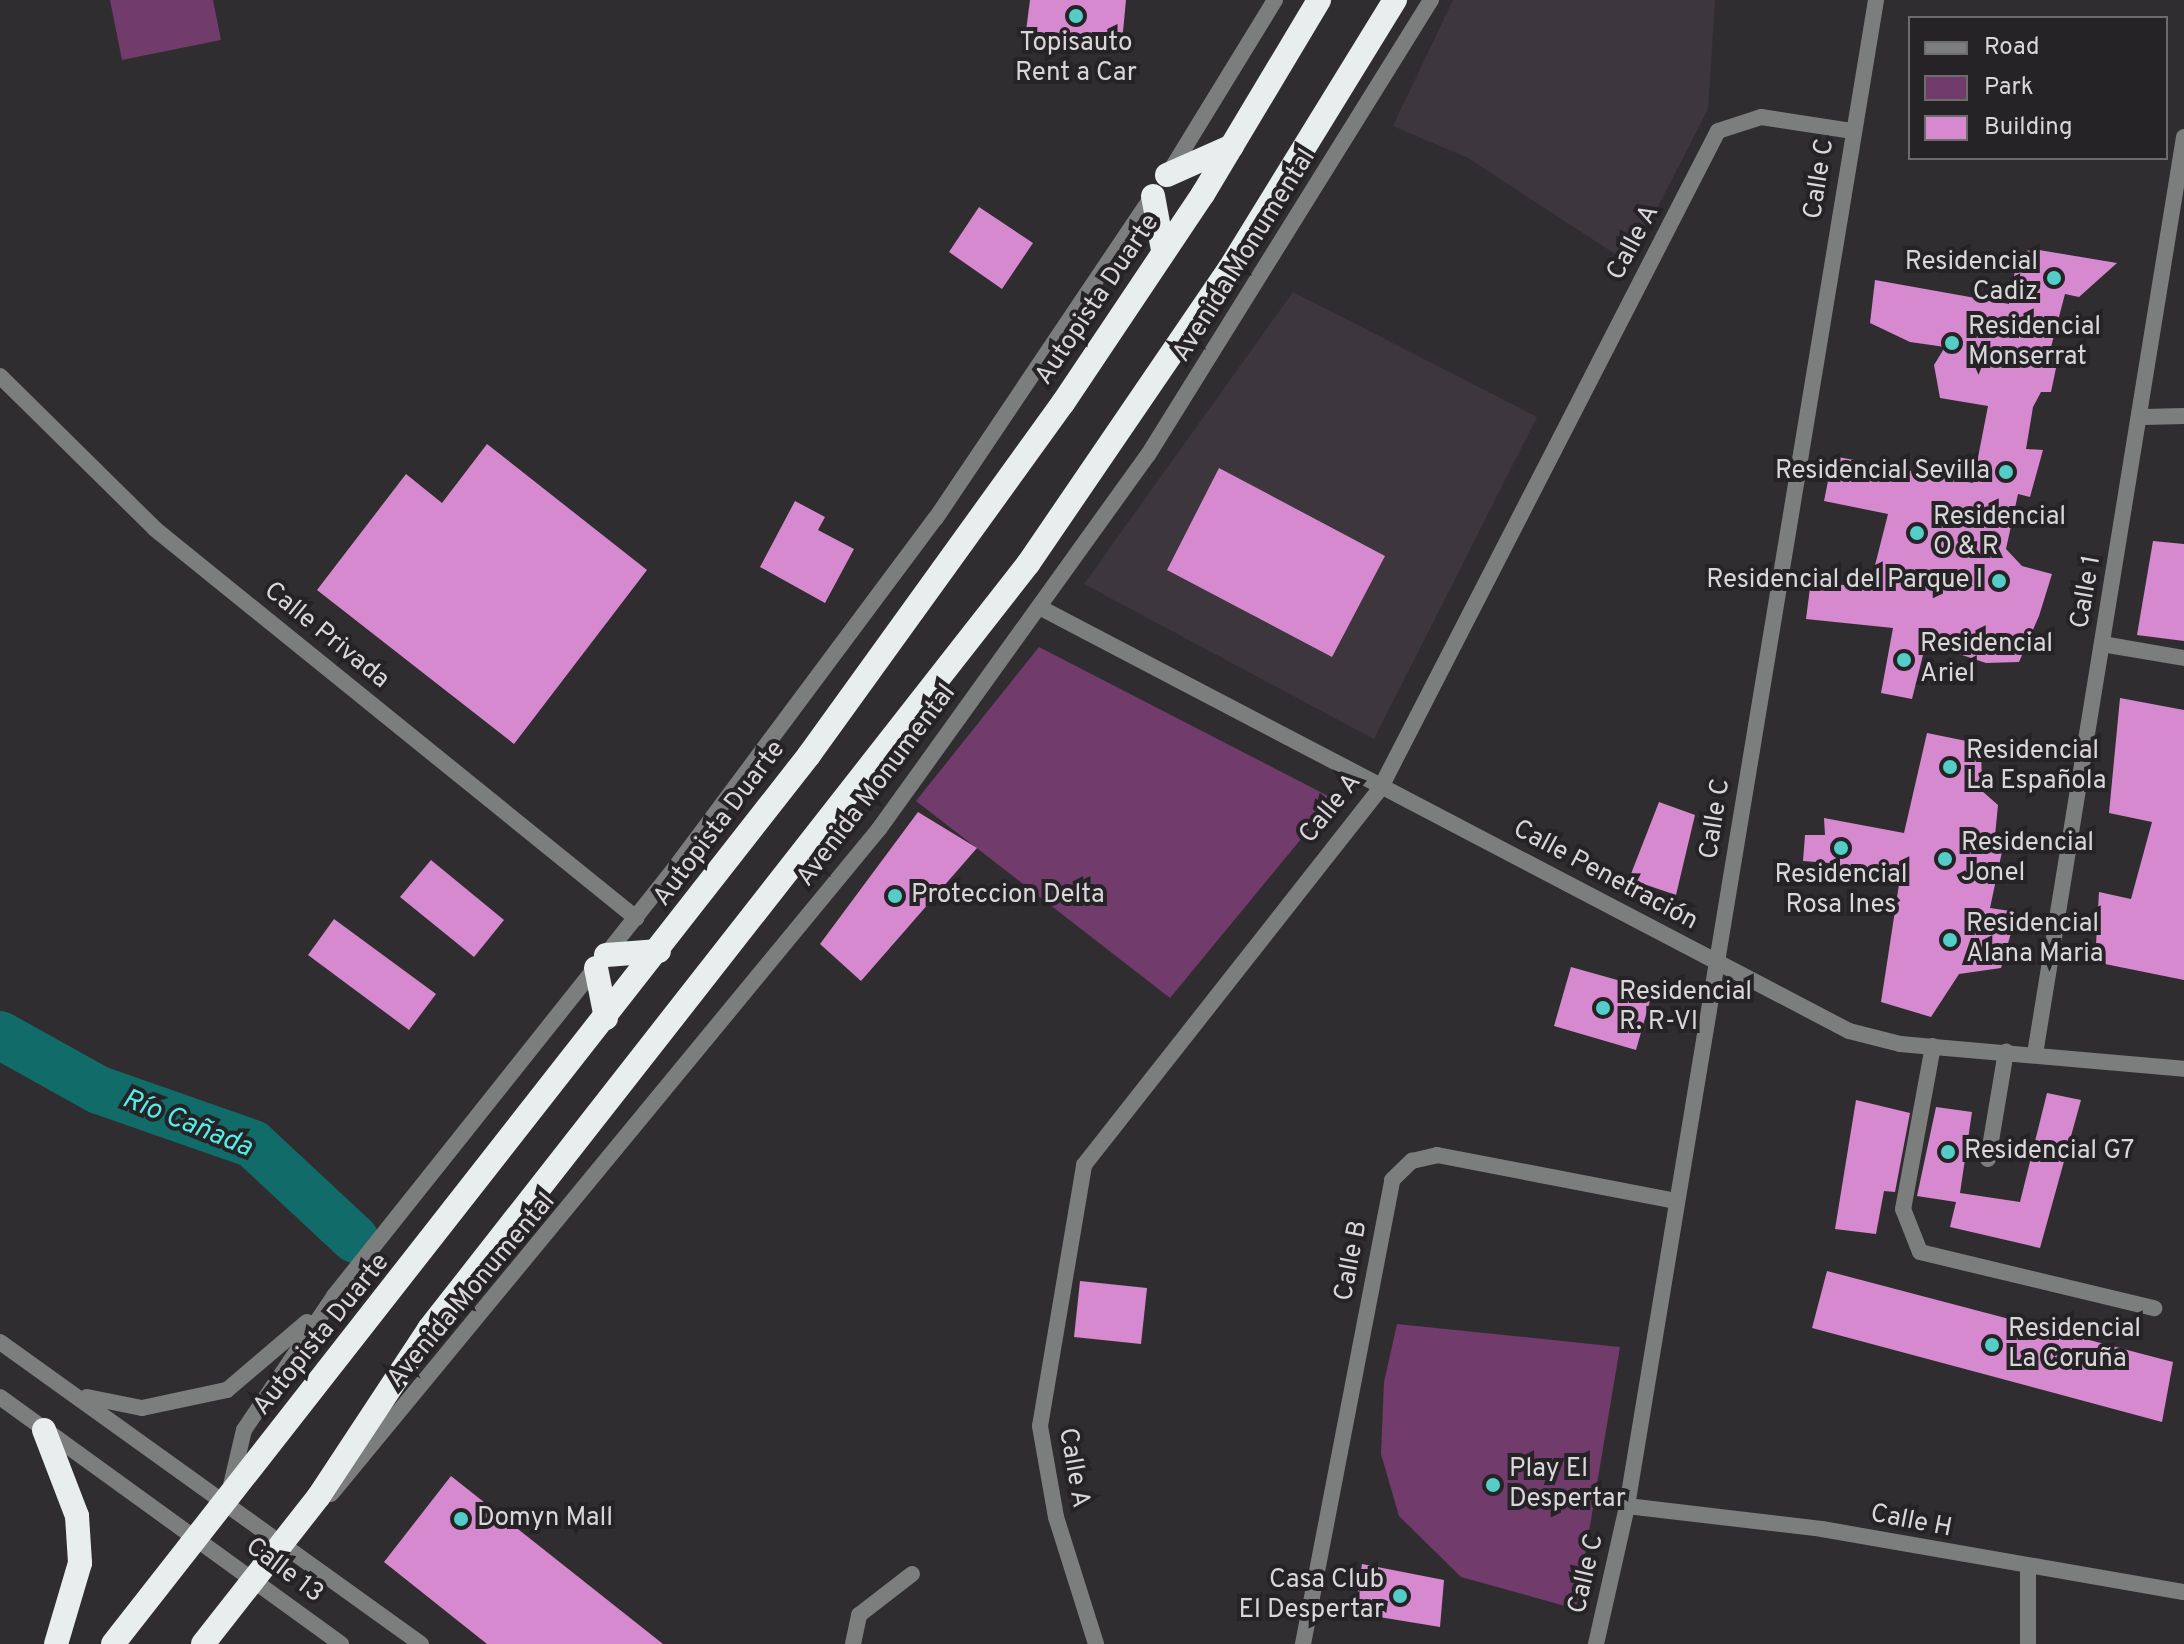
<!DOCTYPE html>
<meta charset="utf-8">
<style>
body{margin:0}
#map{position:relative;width:2184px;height:1644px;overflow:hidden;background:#302d30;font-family:Overpass,sans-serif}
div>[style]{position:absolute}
.built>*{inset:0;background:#3e363d}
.green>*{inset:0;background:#713b6c}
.river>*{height:48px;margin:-24px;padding:0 24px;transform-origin:24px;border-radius:24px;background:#116b68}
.building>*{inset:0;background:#d689ce}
.minor>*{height:16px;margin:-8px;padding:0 8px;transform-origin:8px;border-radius:8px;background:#7c7e7e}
.motorway>*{height:24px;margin:-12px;padding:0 12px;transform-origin:12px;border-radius:12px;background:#e8eeee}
.dots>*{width:22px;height:22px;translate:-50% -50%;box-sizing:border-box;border:4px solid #262326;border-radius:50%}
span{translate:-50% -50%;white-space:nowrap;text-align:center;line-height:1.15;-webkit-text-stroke:8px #262326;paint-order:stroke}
.poi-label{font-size:26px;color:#d9d7d9}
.right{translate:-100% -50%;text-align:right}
.left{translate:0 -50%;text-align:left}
.street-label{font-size:26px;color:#d9d7d9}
.water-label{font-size:28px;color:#54eee8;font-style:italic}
.legend{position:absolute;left:1908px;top:16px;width:260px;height:144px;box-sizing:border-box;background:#262326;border:2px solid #6e6b6e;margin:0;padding:10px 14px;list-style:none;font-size:24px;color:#d9d7d9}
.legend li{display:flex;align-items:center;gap:16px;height:40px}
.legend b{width:40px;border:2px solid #6e6b6e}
</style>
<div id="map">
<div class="built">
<i style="clip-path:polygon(1453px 0,1715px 0,1708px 109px,1629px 263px,1468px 158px,1393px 126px)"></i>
<i style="clip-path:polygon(1293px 292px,1537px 417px,1374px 739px,1084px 584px)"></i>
</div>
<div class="green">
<i style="clip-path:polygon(110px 0,213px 0,221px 40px,122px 60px)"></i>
<i style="clip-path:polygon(1039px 647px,1334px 799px,1170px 998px,916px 801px)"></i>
<i style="clip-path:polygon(1397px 1324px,1620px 1347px,1576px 1609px,1461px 1577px,1399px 1516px,1381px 1454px,1384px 1382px)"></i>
</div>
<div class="river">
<i style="left:0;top:1035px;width:113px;rotate:29.1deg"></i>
<i style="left:99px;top:1090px;width:163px;rotate:19.3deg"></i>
<i style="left:253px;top:1144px;width:139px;rotate:43deg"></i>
</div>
<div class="building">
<i style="clip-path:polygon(1030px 0,1126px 0,1122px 42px,1026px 31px)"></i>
<i style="clip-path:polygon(979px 207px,1033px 243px,1002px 289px,949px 252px)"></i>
<i style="clip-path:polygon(2033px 249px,2117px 263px,2079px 297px,2065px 294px,2051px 347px,2060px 349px,2051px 392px,2041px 392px,2033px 407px,2026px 449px,2043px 450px,2030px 497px,2018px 494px,2006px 549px,2022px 566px,2052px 574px,2039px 616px,2019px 662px,1986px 663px,1926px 643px,1912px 699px,1881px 693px,1893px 628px,1806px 619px,1811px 580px,1869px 589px,1888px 514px,1824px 501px,1833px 456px,1973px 483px,1988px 406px,1940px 398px,1934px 365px,1945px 347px,1910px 342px,1870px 323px,1875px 280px,2009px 304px,2018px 254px)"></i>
<i style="clip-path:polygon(487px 444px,647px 570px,514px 744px,317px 590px,406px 474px,442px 503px)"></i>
<i style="clip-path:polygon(1219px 468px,1385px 556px,1332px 657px,1167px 570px)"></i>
<i style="clip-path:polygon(795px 501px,825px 517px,818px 530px,854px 549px,825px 603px,760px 567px)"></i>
<i style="clip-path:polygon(2153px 541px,2184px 544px,2184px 641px,2137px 635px)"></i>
<i style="clip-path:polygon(2120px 698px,2184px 710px,2184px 980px,2095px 962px,2099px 892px,2131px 899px,2152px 822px,2109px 813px)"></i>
<i style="clip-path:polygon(1927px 733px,1981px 744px,1982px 791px,1998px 805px,1994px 846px,2003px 847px,1990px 908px,2017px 912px,2001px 968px,1959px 974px,1931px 1017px,1881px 1002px,1900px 878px,1828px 872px,1830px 863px,1803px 861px,1805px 835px,1825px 835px,1824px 818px,1904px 833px)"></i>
<i style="clip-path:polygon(1659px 802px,1695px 815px,1676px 895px,1629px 879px)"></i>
<i style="clip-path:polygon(918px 812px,977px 848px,861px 981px,820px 944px)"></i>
<i style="clip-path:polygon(431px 860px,504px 920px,474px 957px,400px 897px)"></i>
<i style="clip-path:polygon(334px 919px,436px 994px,409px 1030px,308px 955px)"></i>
<i style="clip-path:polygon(1571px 967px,1653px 990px,1636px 1050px,1554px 1026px)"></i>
<i style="clip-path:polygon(2047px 1093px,2081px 1100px,2040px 1248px,1950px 1227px,1956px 1202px,1917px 1196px,1936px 1107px,1972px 1112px,1960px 1193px,2020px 1202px)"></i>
<i style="clip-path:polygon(1856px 1100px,1910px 1113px,1895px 1192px,1884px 1191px,1876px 1234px,1835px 1229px)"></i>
<i style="clip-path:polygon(1827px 1271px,2173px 1362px,2162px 1422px,1812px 1328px)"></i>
<i style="clip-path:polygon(1080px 1281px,1147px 1288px,1141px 1344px,1074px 1337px)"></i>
<i style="clip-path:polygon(451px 1476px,663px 1644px,487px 1644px,384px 1562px)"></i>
<i style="clip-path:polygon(1362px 1564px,1444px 1580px,1440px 1627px,1355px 1613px)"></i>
</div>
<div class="minor">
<i style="left:1169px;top:173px;width:203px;rotate:-58.5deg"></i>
<i style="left:0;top:376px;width:218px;rotate:44.6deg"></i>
<i style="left:155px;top:529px;width:619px;rotate:38.96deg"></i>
<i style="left:2143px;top:417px;width:41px;rotate:-1.4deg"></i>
<i style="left:1039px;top:607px;width:914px;rotate:27.63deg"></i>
<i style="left:1849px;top:1031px;width:53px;rotate:14.3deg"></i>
<i style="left:1900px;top:1044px;width:285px;rotate:5deg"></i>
<i style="left:2102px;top:644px;width:83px;rotate:9.7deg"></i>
<i style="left:1933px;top:1046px;width:166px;rotate:100.4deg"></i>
<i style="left:1903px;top:1209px;width:46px;rotate:68.4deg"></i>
<i style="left:1920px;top:1252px;width:241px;rotate:13.5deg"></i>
<i style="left:2035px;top:1054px;width:929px;rotate:-80.77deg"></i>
<i style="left:1988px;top:1159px;width:109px;rotate:-80.5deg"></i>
<i style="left:0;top:1342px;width:518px;rotate:35.65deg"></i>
<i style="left:0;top:1397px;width:421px;rotate:35.9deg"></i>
<i style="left:87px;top:1397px;width:56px;rotate:11.3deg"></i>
<i style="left:142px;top:1408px;width:87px;rotate:-12deg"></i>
<i style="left:227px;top:1390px;width:105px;rotate:-40.4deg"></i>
<i style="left:331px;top:1494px;width:862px;rotate:-50.51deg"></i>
<i style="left:879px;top:829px;width:461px;rotate:-54.3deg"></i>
<i style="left:1148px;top:455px;width:536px;rotate:-58.12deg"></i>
<i style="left:228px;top:1498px;width:70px;rotate:-76.8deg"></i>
<i style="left:244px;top:1430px;width:161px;rotate:-56.1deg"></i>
<i style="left:334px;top:1296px;width:546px;rotate:-51.47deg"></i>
<i style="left:674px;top:869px;width:438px;rotate:-53.3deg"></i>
<i style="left:936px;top:518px;width:389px;rotate:-56.1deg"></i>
<i style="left:1627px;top:1506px;width:196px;rotate:6.7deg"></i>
<i style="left:1822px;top:1529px;width:367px;rotate:9.9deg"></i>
<i style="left:853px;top:1644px;width:30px;rotate:-78deg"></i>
<i style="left:859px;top:1615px;width:67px;rotate:-37.7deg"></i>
<i style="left:1096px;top:1644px;width:133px;rotate:-107.5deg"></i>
<i style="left:1056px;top:1517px;width:92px;rotate:-100deg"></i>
<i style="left:1040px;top:1426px;width:265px;rotate:-80.4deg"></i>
<i style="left:1084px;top:1165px;width:481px;rotate:-51.8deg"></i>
<i style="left:1381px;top:787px;width:737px;rotate:-62.81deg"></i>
<i style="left:1718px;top:131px;width:45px;rotate:-18deg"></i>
<i style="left:1761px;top:117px;width:93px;rotate:8.7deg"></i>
<i style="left:1303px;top:1644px;width:472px;rotate:-79.1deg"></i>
<i style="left:1392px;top:1180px;width:28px;rotate:-44deg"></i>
<i style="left:1412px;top:1161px;width:26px;rotate:-13deg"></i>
<i style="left:1437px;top:1155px;width:244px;rotate:10.9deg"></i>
<i style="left:1596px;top:1644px;width:141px;rotate:-77.3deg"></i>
<i style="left:1627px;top:1506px;width:1526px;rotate:-80.61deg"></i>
<i style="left:2028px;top:1644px;width:75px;rotate:-90deg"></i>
</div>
<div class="motorway">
<i style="left:1167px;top:175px;width:71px;rotate:-24deg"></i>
<i style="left:1153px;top:196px;width:55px;rotate:79.5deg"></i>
<i style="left:606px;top:955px;width:53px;rotate:-4.3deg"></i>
<i style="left:596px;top:968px;width:51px;rotate:78.7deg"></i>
<i style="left:44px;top:1430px;width:92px;rotate:69deg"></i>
<i style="left:77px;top:1516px;width:47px;rotate:86.3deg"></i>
<i style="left:80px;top:1563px;width:84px;rotate:106.5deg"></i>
<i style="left:113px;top:1644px;width:1129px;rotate:-51.94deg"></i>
<i style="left:809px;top:755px;width:434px;rotate:-54.2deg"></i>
<i style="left:1063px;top:403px;width:252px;rotate:-56.2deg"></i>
<i style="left:1203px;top:194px;width:226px;rotate:-59.1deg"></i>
<i style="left:203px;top:1644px;width:188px;rotate:-51.9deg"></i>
<i style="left:319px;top:1496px;width:200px;rotate:-56.6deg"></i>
<i style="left:429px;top:1329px;width:972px;rotate:-51.94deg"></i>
<i style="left:1028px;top:564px;width:358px;rotate:-55.7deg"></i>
<i style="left:1230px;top:268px;width:315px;rotate:-58.4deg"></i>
</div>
<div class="dots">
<i style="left:1076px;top:16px;background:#54cdc8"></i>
<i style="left:2054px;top:278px;background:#54cdc8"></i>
<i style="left:1952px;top:343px;background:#54cdc8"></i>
<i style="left:2006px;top:472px;background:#54cdc8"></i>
<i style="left:1917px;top:533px;background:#54cdc8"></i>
<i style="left:1999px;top:581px;background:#54cdc8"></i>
<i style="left:1904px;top:660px;background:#54cdc8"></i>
<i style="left:1950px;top:767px;background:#54cdc8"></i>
<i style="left:1841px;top:848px;background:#54cdc8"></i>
<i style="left:1945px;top:859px;background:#54cdc8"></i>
<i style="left:895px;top:896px;background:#54cdc8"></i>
<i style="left:1950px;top:940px;background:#54cdc8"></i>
<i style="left:1603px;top:1008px;background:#54cdc8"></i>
<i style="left:1948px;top:1152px;background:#54cdc8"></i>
<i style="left:1992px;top:1345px;background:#54cdc8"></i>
<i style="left:1493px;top:1485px;background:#54cdc8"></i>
<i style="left:461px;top:1519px;background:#54cdc8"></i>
<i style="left:1400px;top:1596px;background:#54cdc8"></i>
</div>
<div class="poi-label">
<span style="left:1076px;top:59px">Topisauto<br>Rent a Car</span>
<span class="right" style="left:2038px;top:278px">Residencial<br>Cadiz</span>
<span class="left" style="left:1968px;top:343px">Residencial<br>Monserrat</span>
<span class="right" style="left:1990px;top:472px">Residencial Sevilla</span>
<span class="left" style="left:1933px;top:533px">Residencial<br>O &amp; R</span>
<span class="right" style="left:1983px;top:581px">Residencial del Parque I</span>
<span class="left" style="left:1920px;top:660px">Residencial<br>Ariel</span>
<span class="left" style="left:1966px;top:767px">Residencial<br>La Española</span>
<span class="left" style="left:1961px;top:859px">Residencial<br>Jonel</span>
<span style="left:1841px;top:891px">Residencial<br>Rosa Ines</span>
<span class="left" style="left:911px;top:896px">Proteccion Delta</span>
<span class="left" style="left:1966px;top:940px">Residencial<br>Alana Maria</span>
<span class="left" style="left:1619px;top:1008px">Residencial<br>R. R-VI</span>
<span class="left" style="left:1964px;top:1152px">Residencial G7</span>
<span class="left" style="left:2008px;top:1345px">Residencial<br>La Coruña</span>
<span class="left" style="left:1509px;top:1485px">Play El<br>Despertar</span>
<span class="left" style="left:477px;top:1519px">Domyn Mall</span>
<span class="right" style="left:1384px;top:1596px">Casa Club<br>El Despertar</span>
</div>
<div class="street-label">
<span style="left:1820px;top:179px;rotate:-81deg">Calle C</span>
<span style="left:1634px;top:243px;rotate:-62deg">Calle A</span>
<span style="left:1245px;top:256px;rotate:-58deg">Avenida Monumental</span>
<span style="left:1098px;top:300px;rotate:-56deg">Autopista Duarte</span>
<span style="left:2087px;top:592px;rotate:-80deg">Calle 1</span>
<span style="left:326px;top:636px;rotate:39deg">Calle Privada</span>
<span style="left:877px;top:786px;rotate:-53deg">Avenida Monumental</span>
<span style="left:1331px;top:809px;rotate:-51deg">Calle A</span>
<span style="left:1716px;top:819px;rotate:-81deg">Calle C</span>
<span style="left:720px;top:824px;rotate:-53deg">Autopista Duarte</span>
<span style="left:1605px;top:876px;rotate:28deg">Calle Penetración</span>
<span style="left:1352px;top:1261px;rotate:-79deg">Calle B</span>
<span style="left:472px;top:1291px;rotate:-50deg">Avenida Monumental</span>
<span style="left:322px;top:1335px;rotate:-51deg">Autopista Duarte</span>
<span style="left:1073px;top:1468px;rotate:80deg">Calle A</span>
<span style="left:1911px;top:1522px;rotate:11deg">Calle H</span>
<span style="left:284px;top:1571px;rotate:37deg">Calle 13</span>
<span style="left:1587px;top:1574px;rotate:-77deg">Calle C</span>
</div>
<div class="water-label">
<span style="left:187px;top:1124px;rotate:22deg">Río Cañada</span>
</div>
<ul class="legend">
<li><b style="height:10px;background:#7c7e7e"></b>Road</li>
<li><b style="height:22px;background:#713b6c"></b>Park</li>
<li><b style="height:22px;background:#d689ce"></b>Building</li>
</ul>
</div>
